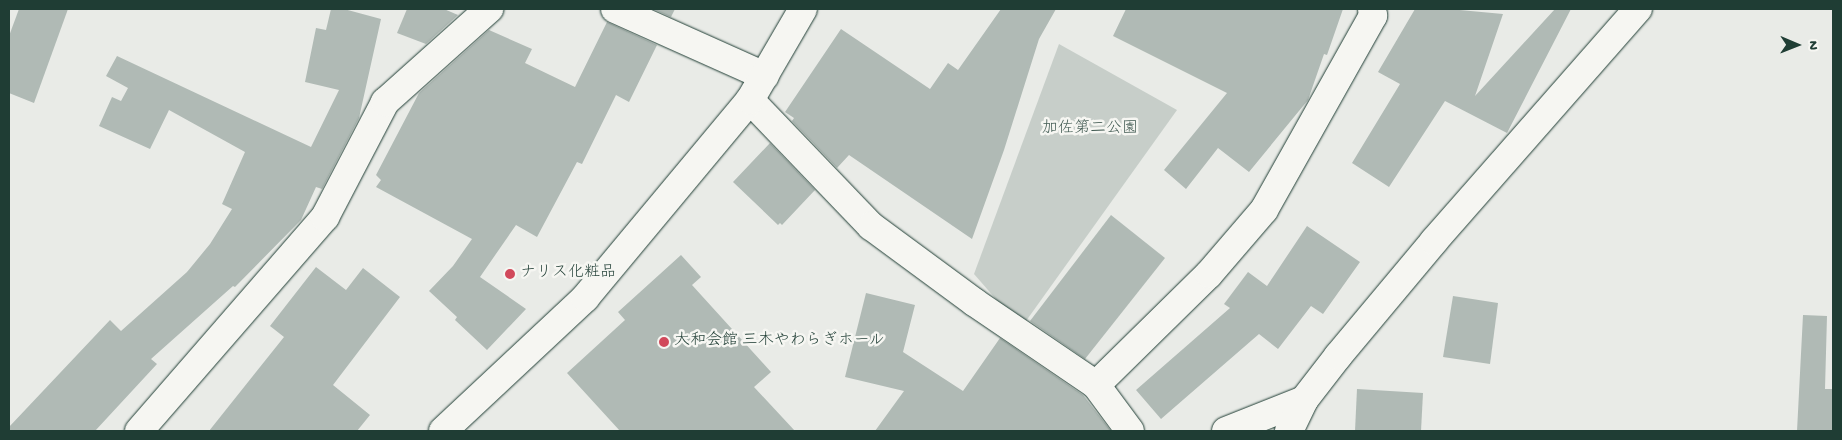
<!DOCTYPE html>
<meta charset="utf-8">
<style>
body{margin:0}
#map{position:relative;width:1842px;height:440px;overflow:hidden;background:#e9ebe7;font-family:"Gochi Hand","Klee One",sans-serif}
div>[style]{position:absolute}
.green>*{inset:0;background:#c7cec9}
.building>*{inset:0;background:#b0bab5}
.roads{filter:drop-shadow(0 0 1px #1f3d34) drop-shadow(0 0 1px #1f3d34)}
.minor>*{height:28px;margin:-14px;padding:0 14px;transform-origin:14px;border-radius:14px;background:#f6f6f2}
.dots>*{width:14px;height:14px;translate:-50% -50%;box-sizing:border-box;border:2px solid #f6f6f2;border-radius:50%}
span{translate:-50% -50%;white-space:nowrap;text-align:center;line-height:1.15;-webkit-text-stroke:5px #f6f6f2;paint-order:stroke}
.park-label{font-size:16px;color:#415a52}
.poi-label{font-size:16px;color:#1f3d34}
.left{translate:0 -50%;text-align:left}
.frame{position:absolute;inset:0;border:10px solid #1f3d34;pointer-events:none}
.north{position:absolute;left:1772px;top:20px;width:50px;height:50px;-webkit-text-stroke:4px #f6f6f2;paint-order:stroke;rotate:91deg;font-size:14px;font-weight:700;line-height:20px;text-align:center;color:#1f3d34}
.north::after{content:'';display:block;margin:auto;width:18px;height:22px;background:#1f3d34;clip-path:polygon(50% 0,100% 100%,50% 72%,0 100%)}
</style>
<div id="map">
<div class="green">
<i style="clip-path:polygon(1059px 44px,1177px 110px,1021px 328px,974px 274px)"></i>
</div>
<div class="building">
<i style="clip-path:polygon(19px 9px,68px 9px,34px 103px,9px 93px,9px 36px)"></i>
<i style="clip-path:polygon(331px 9px,344px 9px,381px 19px,359px 118px,322px 189px,316px 187px,301px 220px,235px 287px,233px 286px,151px 359px,157px 364px,95px 431px,9px 431px,9px 427px,110px 320px,121px 331px,187px 272px,210px 244px,232px 209px,222px 204px,245px 152px,169px 110px,150px 149px,99px 126px,112px 97px,121px 101px,128px 88px,106px 76px,117px 56px,311px 147px,339px 90px,305px 82px,316px 28px,326px 30px)"></i>
<i style="clip-path:polygon(407px 9px,444px 9px,458px 15px,426px 44px,397px 33px)"></i>
<i style="clip-path:polygon(653px 9px,675px 9px,671px 17px)"></i>
<i style="clip-path:polygon(1001px 9px,1056px 9px,1039px 39px,1004px 150px,972px 239px,849px 155px,837px 168px,792px 121px,794px 118px,785px 112px,841px 29px,930px 89px,948px 63px,958px 70px)"></i>
<i style="clip-path:polygon(1126px 9px,1343px 9px,1327px 55px,1324px 54px,1308px 100px,1249px 172px,1218px 148px,1186px 189px,1164px 170px,1227px 93px,1113px 36px)"></i>
<i style="clip-path:polygon(1415px 9px,1449px 9px,1503px 14px,1475px 96px,1555px 9px,1571px 9px,1507px 133px,1445px 101px,1389px 187px,1352px 163px,1400px 84px,1378px 72px)"></i>
<i style="clip-path:polygon(607px 22px,657px 45px,629px 102px,616px 95px,582px 164px,577px 162px,537px 237px,516px 225px,480px 277px,526px 309px,487px 350px,455px 320px,457px 317px,429px 291px,453px 266px,472px 239px,376px 187px,381px 180px,376px 175px,419px 93px,489px 30px,532px 49px,525px 63px,575px 87px)"></i>
<i style="clip-path:polygon(770px 143px,815px 190px,782px 225px,780px 223px,778px 225px,733px 182px)"></i>
<i style="clip-path:polygon(1111px 215px,1165px 258px,1085px 359px,1030px 321px)"></i>
<i style="clip-path:polygon(1307px 226px,1360px 262px,1323px 314px,1311px 306px,1278px 349px,1259px 334px,1161px 419px,1136px 390px,1230px 308px,1224px 304px,1248px 272px,1267px 286px)"></i>
<i style="clip-path:polygon(681px 255px,701px 277px,692px 285px,771px 372px,754px 387px,795px 431px,620px 431px,567px 373px,625px 320px,618px 312px)"></i>
<i style="clip-path:polygon(316px 267px,346px 290px,363px 268px,400px 297px,333px 385px,370px 415px,357px 431px,209px 431px,284px 337px,270px 326px)"></i>
<i style="clip-path:polygon(866px 293px,915px 305px,903px 352px,963px 391px,1000px 338px,1083px 395px,1111px 431px,875px 431px,904px 391px,845px 377px)"></i>
<i style="clip-path:polygon(1453px 296px,1498px 303px,1490px 364px,1443px 357px)"></i>
<i style="clip-path:polygon(1803px 315px,1827px 316px,1825px 389px,1833px 389px,1833px 431px,1797px 431px)"></i>
<i style="clip-path:polygon(1357px 389px,1423px 393px,1421px 431px,1355px 431px)"></i>
</div>
<div class="roads">
<div class="minor">
<i style="left:615px;top:9px;width:164px;rotate:24.1deg"></i>
<i style="left:750px;top:100px;width:175px;rotate:46.2deg"></i>
<i style="left:871px;top:226px;width:128px;rotate:36.4deg"></i>
<i style="left:974px;top:302px;width:148px;rotate:34.2deg"></i>
<i style="left:1096px;top:385px;width:57px;rotate:53.5deg"></i>
<i style="left:1096px;top:385px;width:158px;rotate:-44.5deg"></i>
<i style="left:1209px;top:274px;width:84px;rotate:-49.3deg"></i>
<i style="left:1264px;top:210px;width:223px;rotate:-60.7deg"></i>
<i style="left:1373px;top:16px;width:7px;rotate:-98deg"></i>
<i style="left:139px;top:431px;width:284px;rotate:-49deg"></i>
<i style="left:325px;top:217px;width:130px;rotate:-62.4deg"></i>
<i style="left:385px;top:102px;width:140px;rotate:-41.8deg"></i>
<i style="left:443px;top:431px;width:195px;rotate:-43.1deg"></i>
<i style="left:585px;top:298px;width:258px;rotate:-50.2deg"></i>
<i style="left:750px;top:100px;width:105px;rotate:-59.8deg"></i>
<i style="left:1226px;top:431px;width:84px;rotate:-21.7deg"></i>
<i style="left:1289px;top:431px;width:34px;rotate:-64deg"></i>
<i style="left:1304px;top:400px;width:56px;rotate:-52.3deg"></i>
<i style="left:1338px;top:356px;width:150px;rotate:-50.1deg"></i>
<i style="left:1434px;top:241px;width:309px;rotate:-48.7deg"></i>
</div>
</div>
<div class="dots">
<i style="left:510px;top:274px;background:#d1495b"></i>
<i style="left:664px;top:342px;background:#d1495b"></i>
</div>
<div class="park-label">
<span style="left:1090px;top:130px">加佐第二公園</span>
</div>
<div class="poi-label">
<span class="left" style="left:520px;top:274px">ナリス化粧品</span>
<span class="left" style="left:674px;top:342px">大和会館 三木やわらぎホール</span>
</div>
<div class="frame"></div>
<div class="north">N</div>
</div>
